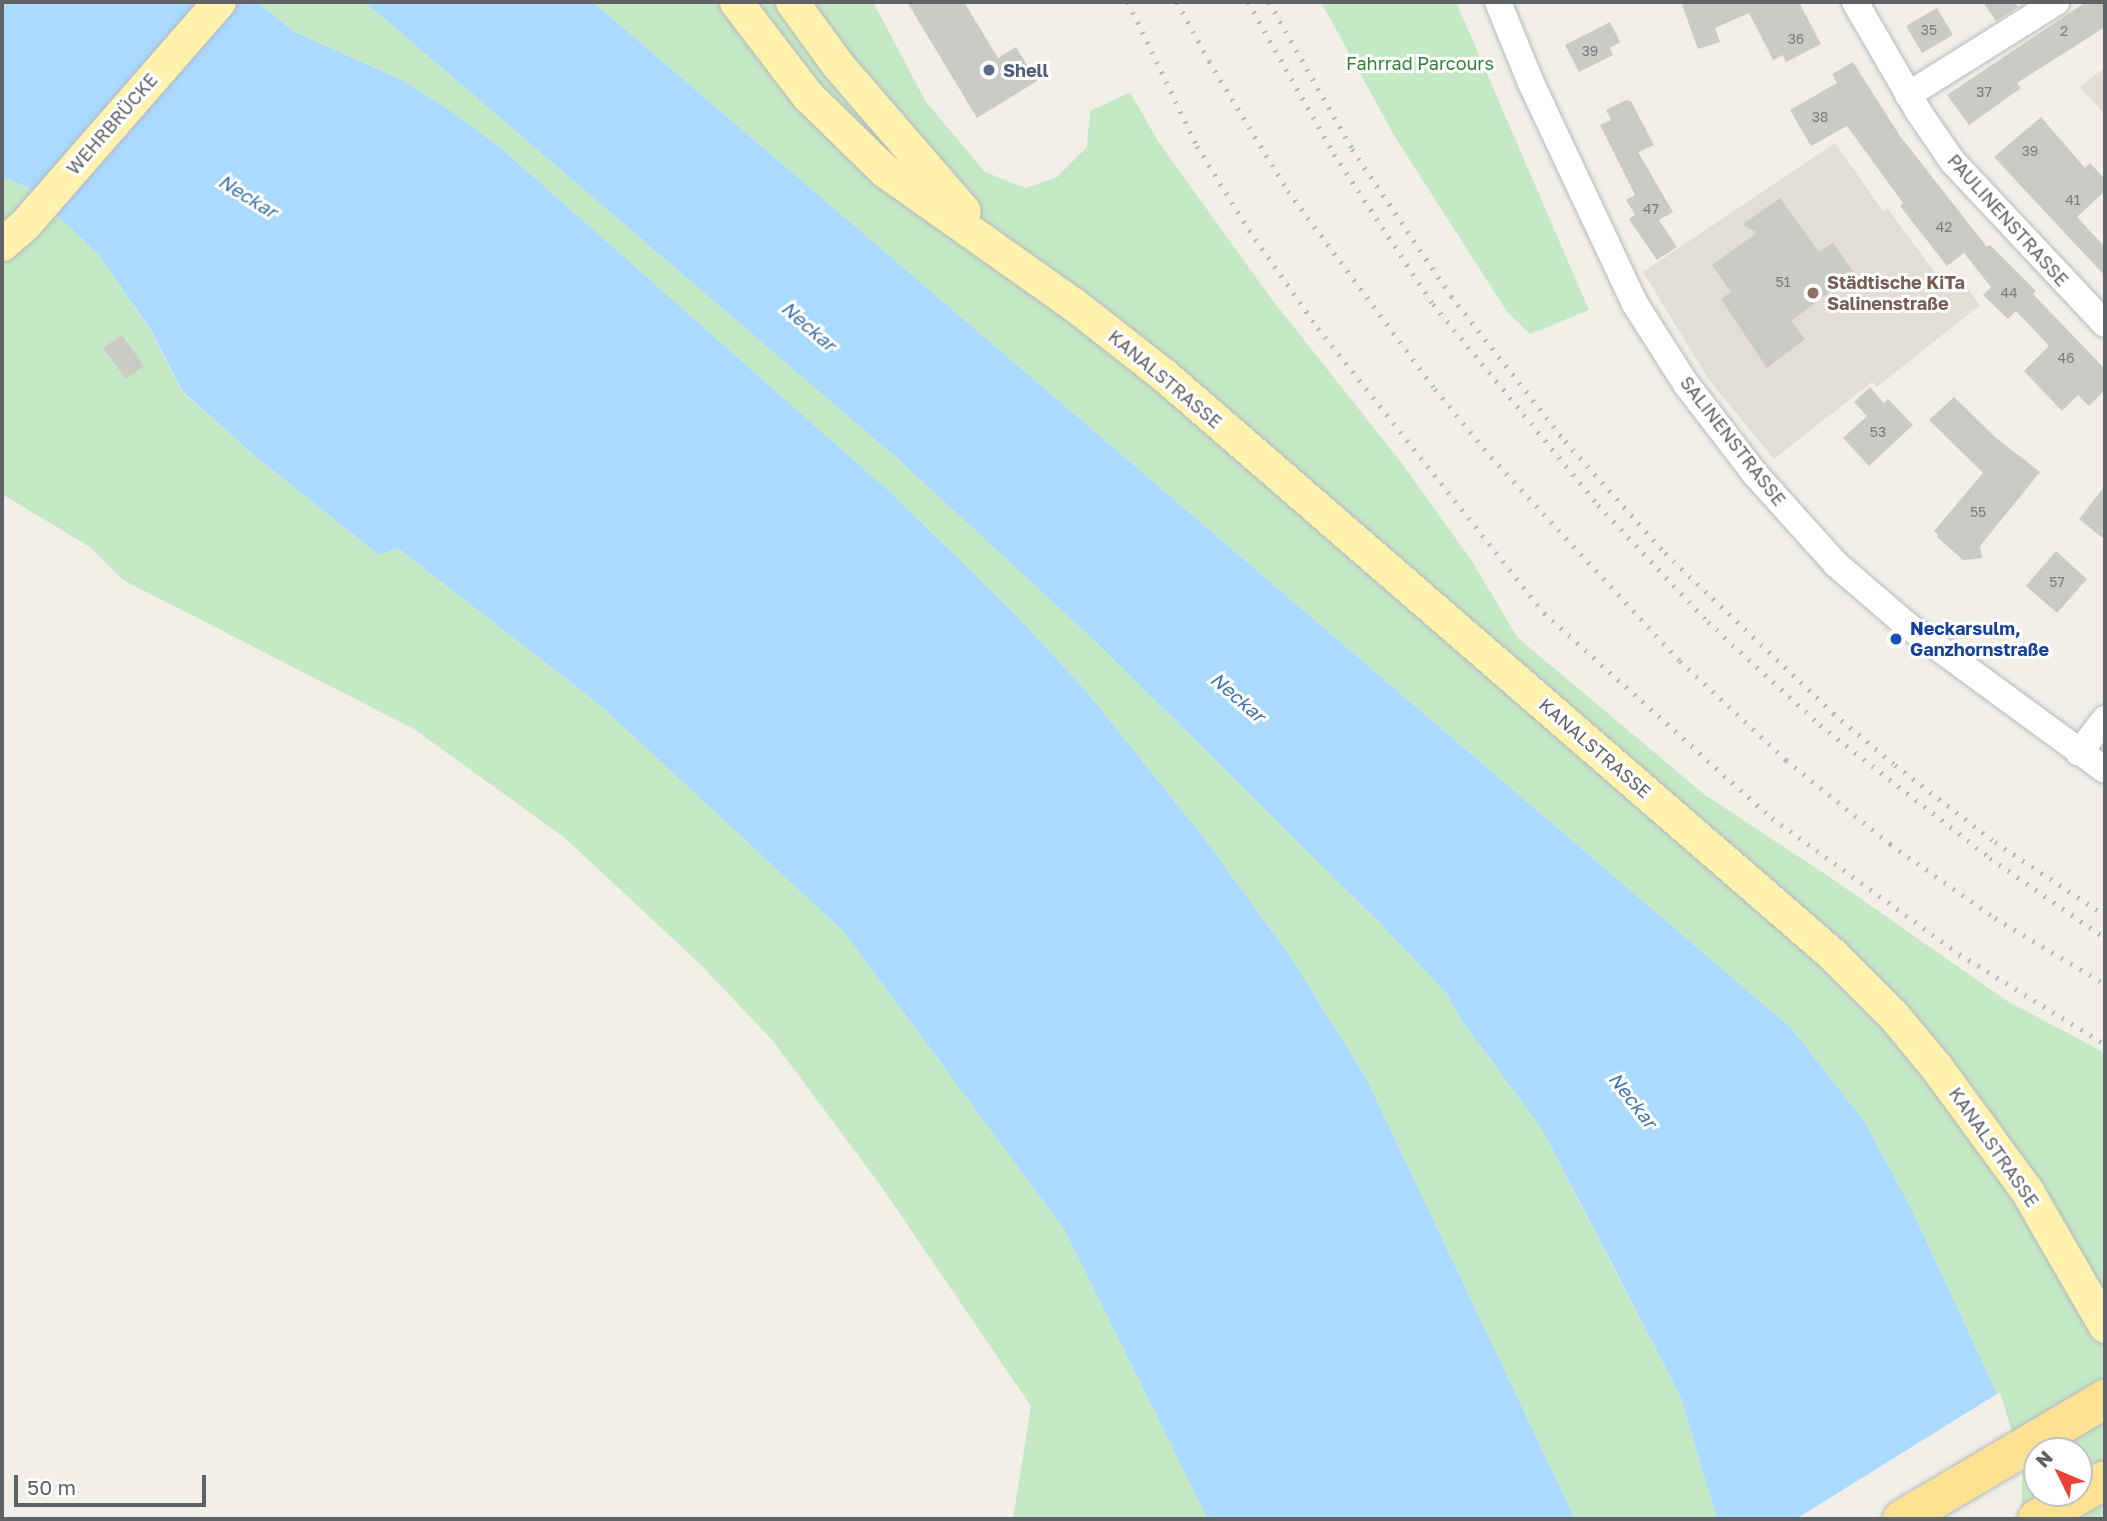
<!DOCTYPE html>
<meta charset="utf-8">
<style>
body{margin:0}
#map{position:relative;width:2107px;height:1521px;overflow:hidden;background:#f1efe8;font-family:"Golos Text",sans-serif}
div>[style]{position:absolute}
.education>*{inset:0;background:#e1ded6}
.green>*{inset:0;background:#c5e8c5}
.water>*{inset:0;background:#aadaff}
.pier>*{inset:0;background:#f1efe8}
.building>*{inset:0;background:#cccac5}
.roads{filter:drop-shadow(0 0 2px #b5b8bc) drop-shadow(0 0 2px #b5b8bc)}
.minor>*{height:26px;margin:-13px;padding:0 13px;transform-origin:13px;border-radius:13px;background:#fff}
.major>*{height:33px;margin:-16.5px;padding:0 16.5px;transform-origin:16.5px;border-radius:16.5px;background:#fff2af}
.highway>*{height:38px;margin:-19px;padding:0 19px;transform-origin:19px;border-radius:19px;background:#fde293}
.rail>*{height:5px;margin-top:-2.5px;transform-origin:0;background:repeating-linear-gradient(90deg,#b6b7b8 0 2px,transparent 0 11px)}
.dots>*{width:19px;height:19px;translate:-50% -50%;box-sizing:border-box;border:4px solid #fff;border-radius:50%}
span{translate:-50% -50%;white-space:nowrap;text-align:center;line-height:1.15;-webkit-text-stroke:6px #fff;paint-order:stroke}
.number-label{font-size:14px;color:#7a7d7f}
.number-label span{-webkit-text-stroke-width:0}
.park-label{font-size:18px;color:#348238}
.service-label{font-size:18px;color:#4e5e75;font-weight:700}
.left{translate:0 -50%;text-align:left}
.street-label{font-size:18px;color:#5f6368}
.education-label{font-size:18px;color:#785e54;font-weight:700}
.transit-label{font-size:18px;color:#164399;font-weight:700}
.water-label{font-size:19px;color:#4174aa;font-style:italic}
.frame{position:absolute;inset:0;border:4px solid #5f6368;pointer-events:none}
.north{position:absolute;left:2023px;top:1437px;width:70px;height:70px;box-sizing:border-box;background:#fff;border:2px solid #bfc1c3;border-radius:50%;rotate:313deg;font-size:19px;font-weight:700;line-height:28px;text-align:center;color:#5f6368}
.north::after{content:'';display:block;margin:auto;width:24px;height:32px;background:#ea4335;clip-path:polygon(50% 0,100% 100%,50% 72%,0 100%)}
.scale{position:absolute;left:14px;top:1475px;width:192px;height:32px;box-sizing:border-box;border:4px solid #5f6368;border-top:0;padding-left:9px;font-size:21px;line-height:24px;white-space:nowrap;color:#5f6368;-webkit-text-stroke:5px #fff;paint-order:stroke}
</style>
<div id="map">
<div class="education">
<i style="clip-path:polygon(2105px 67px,2105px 115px,2080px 87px)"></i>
<i style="clip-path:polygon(1835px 143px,1883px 211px,1888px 209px,1941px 281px,1956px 272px,1980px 305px,1877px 387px,1872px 382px,1774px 459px,1709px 380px,1643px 272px)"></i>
</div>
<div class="green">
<i style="clip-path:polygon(257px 2px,365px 2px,898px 459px,1094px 640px,1379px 922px,1447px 994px,1462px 1021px,1540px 1126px,1681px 1398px,1717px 1519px,1575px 1519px,1366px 1078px,1290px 956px,1204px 838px,1086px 691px,1013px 612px,892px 494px,501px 148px,451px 111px,402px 80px,295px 32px)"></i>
<i style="clip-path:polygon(evenodd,593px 2px,873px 2px,926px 102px,985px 172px,1026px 188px,1057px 177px,1087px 147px,1090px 111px,1130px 92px,1158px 141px,1270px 297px,1404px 466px,1472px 561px,1517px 637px,1705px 795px,1834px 880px,2007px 1001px,2105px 1053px,2105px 1519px,2019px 1519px,2000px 1400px,1910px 1206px,1864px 1121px,1791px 1028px,593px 2px,2037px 1451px,2079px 1451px,2079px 1493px,2037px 1493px,2037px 1451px)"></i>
<i style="clip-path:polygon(1321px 2px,1456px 2px,1589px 310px,1530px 334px,1508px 313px,1395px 137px)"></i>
<i style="clip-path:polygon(2px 177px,27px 187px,99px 255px,152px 333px,182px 392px,255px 456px,379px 555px,398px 548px,601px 706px,844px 932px,1064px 1229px,1208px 1519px,1013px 1519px,1031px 1406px,881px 1186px,773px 1041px,700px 964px,565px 838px,414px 729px,123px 580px,90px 547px,2px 494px)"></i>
</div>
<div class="water">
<i style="clip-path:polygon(2px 2px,257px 2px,295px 32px,402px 80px,451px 111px,501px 148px,892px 494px,1013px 612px,1086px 691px,1204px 838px,1290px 956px,1366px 1078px,1575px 1519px,1208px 1519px,1064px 1229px,844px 932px,601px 706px,398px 548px,379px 555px,255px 456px,182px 391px,152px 332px,99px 255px,27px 187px,2px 177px)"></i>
<i style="clip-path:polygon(365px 2px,593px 2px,1791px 1028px,1864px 1121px,1910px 1206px,2000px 1400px,2019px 1519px,1717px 1519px,1681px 1398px,1609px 1258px,1540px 1126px,1462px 1021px,1447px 994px,1379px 922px,1094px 640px,898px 459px)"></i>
</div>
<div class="pier">
<i style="clip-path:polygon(2000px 1392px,2022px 1465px,2022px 1519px,1796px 1519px)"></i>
</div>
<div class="building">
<i style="clip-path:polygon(907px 2px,964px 2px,998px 58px,1016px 47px,1037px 81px,977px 118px)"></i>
<i style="clip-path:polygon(1681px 2px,1799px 2px,1821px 44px,1786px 62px,1783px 55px,1773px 60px,1749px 13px,1715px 28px,1720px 42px,1698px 49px)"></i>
<i style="clip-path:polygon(1983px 2px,2014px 2px,2018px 7px,1996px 21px)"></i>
<i style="clip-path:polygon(2086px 2px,2105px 2px,2105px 27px,2017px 83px,2021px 88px,1969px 125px,1947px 95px)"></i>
<i style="clip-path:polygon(1937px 8px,1953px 35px,1922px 53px,1906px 26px)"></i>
<i style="clip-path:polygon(1610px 22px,1620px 42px,1610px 48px,1613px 55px,1579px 72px,1565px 45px)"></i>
<i style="clip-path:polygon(1853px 62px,1900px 136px,1987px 247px,1990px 245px,2036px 291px,2033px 294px,2105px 369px,2105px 390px,2089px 406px,2078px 395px,2062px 411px,2024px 371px,2049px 346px,2016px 311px,2008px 319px,1983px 295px,1991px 287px,1964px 253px,1947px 266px,1900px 206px,1903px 203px,1847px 126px,1811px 146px,1790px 110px,1837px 83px,1832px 74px)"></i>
<i style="clip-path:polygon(1626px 100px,1631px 101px,1654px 145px,1638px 152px,1673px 212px,1659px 220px,1677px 247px,1657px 260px,1629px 219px,1635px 215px,1626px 200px,1635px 195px,1600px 125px,1611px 120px,1606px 110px)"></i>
<i style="clip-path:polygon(2041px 117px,2085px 168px,2090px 163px,2105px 179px,2105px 191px,2077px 217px,2105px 247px,2105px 276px,1994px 157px)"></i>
<i style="clip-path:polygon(1780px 198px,1819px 252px,1833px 243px,1854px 273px,1791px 321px,1805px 339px,1767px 368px,1721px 299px,1731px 292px,1712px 265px,1757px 233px,1743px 224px)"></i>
<i style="clip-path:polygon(122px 335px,144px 366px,126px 379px,103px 348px)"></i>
<i style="clip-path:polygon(1870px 387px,1884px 403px,1888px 399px,1913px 425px,1869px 466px,1843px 438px,1867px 416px,1854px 402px)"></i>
<i style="clip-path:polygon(1954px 397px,1996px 438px,2040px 472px,1980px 546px,1982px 558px,1963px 560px,1937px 537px,1938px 534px,1934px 531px,1983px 473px,1929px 420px)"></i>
<i style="clip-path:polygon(2105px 486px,2105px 540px,2079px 519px)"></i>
<i style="clip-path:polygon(2056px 551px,2087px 579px,2057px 613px,2026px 586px)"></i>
</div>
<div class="roads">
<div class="minor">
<i style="left:1498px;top:2px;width:87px;rotate:67.8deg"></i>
<i style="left:1531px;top:83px;width:244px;rotate:64.8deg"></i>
<i style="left:1635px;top:304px;width:95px;rotate:57.5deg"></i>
<i style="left:1686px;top:384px;width:113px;rotate:52.5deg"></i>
<i style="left:1755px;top:474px;width:121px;rotate:48deg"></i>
<i style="left:1836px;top:564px;width:94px;rotate:40.7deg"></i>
<i style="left:1907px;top:625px;width:245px;rotate:36.2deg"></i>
<i style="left:1855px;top:2px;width:129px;rotate:59.9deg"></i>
<i style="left:1920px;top:114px;width:58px;rotate:55.5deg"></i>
<i style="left:1953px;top:162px;width:222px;rotate:46.8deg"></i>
<i style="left:1908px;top:95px;width:175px;rotate:-32.1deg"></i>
<i style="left:2079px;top:753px;width:43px;rotate:-52.6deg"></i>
</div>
<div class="major">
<i style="left:736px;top:2px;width:117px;rotate:52.6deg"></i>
<i style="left:807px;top:95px;width:109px;rotate:44.3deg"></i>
<i style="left:885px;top:171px;width:230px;rotate:35.3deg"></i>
<i style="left:1073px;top:304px;width:117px;rotate:38deg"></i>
<i style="left:1165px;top:376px;width:883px;rotate:40.91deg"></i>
<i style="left:1832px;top:954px;width:86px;rotate:45deg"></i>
<i style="left:1893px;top:1015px;width:69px;rotate:50.3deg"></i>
<i style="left:1937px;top:1068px;width:152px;rotate:53.8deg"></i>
<i style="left:2027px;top:1191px;width:156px;rotate:60deg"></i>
<i style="left:792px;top:2px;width:77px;rotate:54deg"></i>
<i style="left:837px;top:64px;width:194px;rotate:49.2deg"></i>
<i style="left:2px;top:244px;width:30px;rotate:-41deg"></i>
<i style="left:25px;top:224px;width:295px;rotate:-48.9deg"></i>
</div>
<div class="highway">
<i style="left:1902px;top:1519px;width:236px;rotate:-30.6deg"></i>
<i style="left:2037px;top:1519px;width:78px;rotate:-29.8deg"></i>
</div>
</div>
<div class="rail">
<i style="left:1128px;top:2px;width:160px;rotate:64.4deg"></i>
<i style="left:1197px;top:146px;width:99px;rotate:58.2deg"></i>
<i style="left:1249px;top:230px;width:120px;rotate:54.9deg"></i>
<i style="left:1318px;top:328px;width:364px;rotate:51.6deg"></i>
<i style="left:1544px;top:613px;width:307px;rotate:42deg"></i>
<i style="left:1772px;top:818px;width:231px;rotate:36deg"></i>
<i style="left:1959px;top:954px;width:172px;rotate:31.7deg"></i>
<i style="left:1177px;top:2px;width:67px;rotate:61.5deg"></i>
<i style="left:1209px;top:61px;width:152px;rotate:58.7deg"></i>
<i style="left:1288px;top:191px;width:247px;rotate:53.4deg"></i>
<i style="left:1435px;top:389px;width:88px;rotate:50.5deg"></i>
<i style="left:1491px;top:457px;width:278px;rotate:47.2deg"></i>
<i style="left:1680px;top:661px;width:145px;rotate:43deg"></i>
<i style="left:1786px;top:760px;width:134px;rotate:38.9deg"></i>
<i style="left:1890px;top:844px;width:128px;rotate:35.2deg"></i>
<i style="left:1995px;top:918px;width:128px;rotate:31deg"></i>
<i style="left:1248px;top:2px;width:175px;rotate:60.5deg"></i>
<i style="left:1334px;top:154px;width:180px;rotate:56.6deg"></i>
<i style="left:1433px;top:304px;width:260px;rotate:50.6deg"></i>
<i style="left:1598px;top:505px;width:161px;rotate:46.8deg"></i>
<i style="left:1708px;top:622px;width:152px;rotate:42.6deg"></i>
<i style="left:1820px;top:725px;width:216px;rotate:38deg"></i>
<i style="left:1990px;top:858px;width:140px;rotate:34.8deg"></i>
<i style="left:1269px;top:2px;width:169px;rotate:60.5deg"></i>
<i style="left:1352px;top:149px;width:177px;rotate:56deg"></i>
<i style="left:1451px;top:296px;width:184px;rotate:51.8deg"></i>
<i style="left:1565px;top:441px;width:150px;rotate:48.2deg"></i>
<i style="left:1665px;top:553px;width:232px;rotate:43.6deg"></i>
<i style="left:1833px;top:713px;width:81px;rotate:40deg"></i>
<i style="left:1895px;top:765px;width:126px;rotate:37.6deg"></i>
<i style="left:1995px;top:842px;width:132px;rotate:33.6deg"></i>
</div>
<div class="dots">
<i style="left:989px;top:70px;background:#5c6f8a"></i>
<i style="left:1813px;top:293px;background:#8d6e63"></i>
<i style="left:1896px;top:639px;background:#1a4fb4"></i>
</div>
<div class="number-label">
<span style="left:1929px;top:30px">35</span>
<span style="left:2064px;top:31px">2</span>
<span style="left:1796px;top:39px">36</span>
<span style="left:1590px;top:51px">39</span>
<span style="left:1984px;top:92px">37</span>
<span style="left:1820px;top:117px">38</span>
<span style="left:2030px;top:151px">39</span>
<span style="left:2073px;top:200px">41</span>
<span style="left:1651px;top:209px">47</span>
<span style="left:1944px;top:227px">42</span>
<span style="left:1783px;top:282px">51</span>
<span style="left:2009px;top:293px">44</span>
<span style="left:2066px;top:358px">46</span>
<span style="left:1878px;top:432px">53</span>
<span style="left:1978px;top:512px">55</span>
<span style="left:2057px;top:582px">57</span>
</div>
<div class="park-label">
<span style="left:1420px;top:63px">Fahrrad Parcours</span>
</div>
<div class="service-label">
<span class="left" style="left:1003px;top:70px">Shell</span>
</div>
<div class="street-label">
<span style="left:112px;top:124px;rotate:-49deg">WEHRBRÜCKE</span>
<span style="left:2008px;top:220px;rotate:48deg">PAULINENSTRASSE</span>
<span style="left:1165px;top:379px;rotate:40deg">KANALSTRASSE</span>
<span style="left:1733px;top:441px;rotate:52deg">SALINENSTRASSE</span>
<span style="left:1595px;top:748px;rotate:41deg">KANALSTRASSE</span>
<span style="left:1994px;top:1147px;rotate:55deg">KANALSTRASSE</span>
</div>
<div class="education-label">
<span class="left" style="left:1827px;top:293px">Städtische KiTa<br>Salinenstraße</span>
</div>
<div class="transit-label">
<span class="left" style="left:1910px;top:639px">Neckarsulm,<br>Ganzhornstraße</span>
</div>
<div class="water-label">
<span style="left:248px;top:196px;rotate:32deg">Neckar</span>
<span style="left:809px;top:326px;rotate:41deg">Neckar</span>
<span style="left:1238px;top:697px;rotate:41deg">Neckar</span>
<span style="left:1633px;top:1100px;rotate:52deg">Neckar</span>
</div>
<div class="frame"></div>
<div class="north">N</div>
<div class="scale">50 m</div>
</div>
